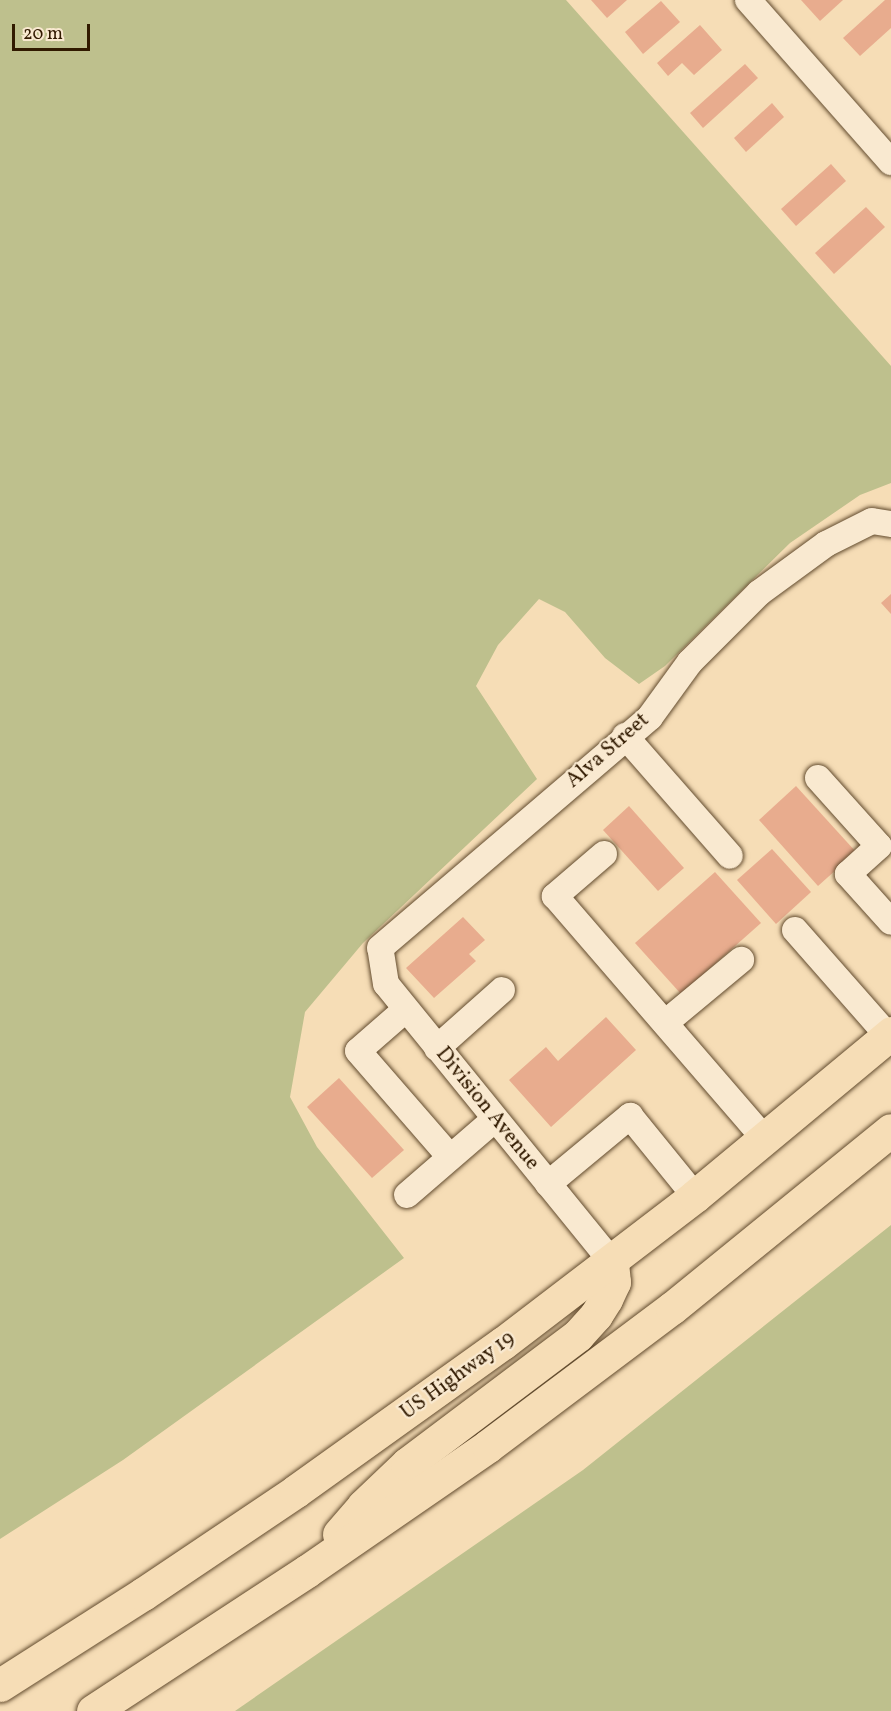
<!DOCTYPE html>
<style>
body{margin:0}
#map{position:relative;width:891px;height:1711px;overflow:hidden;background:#f6ddb6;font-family:Vollkorn,serif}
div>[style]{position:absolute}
.green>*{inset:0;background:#bec08d}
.building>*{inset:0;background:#e8ac8e}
.roads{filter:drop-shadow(0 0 2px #624b2e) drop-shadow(0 0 2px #624b2e)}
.minor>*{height:26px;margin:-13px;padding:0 13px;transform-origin:13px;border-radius:13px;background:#f9e9d0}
.highway>*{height:33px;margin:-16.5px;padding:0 16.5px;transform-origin:16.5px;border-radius:16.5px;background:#f6ddb6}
span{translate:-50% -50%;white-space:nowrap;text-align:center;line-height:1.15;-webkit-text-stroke:4.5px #f9e9d0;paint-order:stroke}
.street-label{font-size:21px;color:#311a00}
.scale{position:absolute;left:12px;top:24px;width:78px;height:27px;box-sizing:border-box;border:3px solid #311a00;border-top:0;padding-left:8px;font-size:18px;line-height:21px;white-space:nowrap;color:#311a00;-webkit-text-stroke:4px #f9e9d0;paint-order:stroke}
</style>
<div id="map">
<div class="green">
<i style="clip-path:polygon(0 0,566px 0,891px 366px,891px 483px,860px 495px,790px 543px,665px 666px,639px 684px,605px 658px,565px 612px,539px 599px,498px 645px,476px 686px,537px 779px,363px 943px,305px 1012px,290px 1097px,317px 1147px,404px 1258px,123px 1460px,0 1539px)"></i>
<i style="clip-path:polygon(891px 1225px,891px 1711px,235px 1711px,583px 1470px)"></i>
</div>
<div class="building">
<i style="clip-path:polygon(591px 0,627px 0,607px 18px)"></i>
<i style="clip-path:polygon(801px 0,843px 0,820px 21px)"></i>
<i style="clip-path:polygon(885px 0,891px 0,891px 28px,860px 56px,843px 38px)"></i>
<i style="clip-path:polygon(661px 1px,680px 22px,643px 54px,625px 32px)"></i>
<i style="clip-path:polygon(700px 25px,722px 50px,694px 75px,682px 63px,668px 76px,657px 63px)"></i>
<i style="clip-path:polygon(745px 64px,758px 78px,703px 128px,690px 113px)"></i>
<i style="clip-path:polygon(772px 103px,784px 117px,746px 152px,734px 138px)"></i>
<i style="clip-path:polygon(831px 164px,846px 181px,796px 226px,781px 209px)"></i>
<i style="clip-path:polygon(866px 207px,885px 227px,834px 274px,815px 253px)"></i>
<i style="clip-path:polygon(891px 594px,891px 614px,881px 603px)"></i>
<i style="clip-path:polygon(796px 786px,856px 852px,818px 886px,759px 820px)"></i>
<i style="clip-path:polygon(629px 806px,684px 868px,658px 891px,603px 830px)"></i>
<i style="clip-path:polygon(772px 849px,811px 892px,776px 924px,737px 880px)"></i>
<i style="clip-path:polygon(715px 872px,761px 923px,681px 994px,635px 943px)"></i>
<i style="clip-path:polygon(463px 917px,485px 940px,469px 954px,476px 961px,434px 998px,406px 968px)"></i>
<i style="clip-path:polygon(606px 1017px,636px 1050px,551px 1127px,509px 1080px,546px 1047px,558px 1061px)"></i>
<i style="clip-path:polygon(339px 1078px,404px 1150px,372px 1178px,307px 1107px)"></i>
</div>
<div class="roads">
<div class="minor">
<i style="left:748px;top:0;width:216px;rotate:48.6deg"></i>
<i style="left:625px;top:736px;width:159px;rotate:48.8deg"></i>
<i style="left:818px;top:778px;width:91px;rotate:48.1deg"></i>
<i style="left:879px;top:846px;width:42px;rotate:137.9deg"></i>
<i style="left:848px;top:874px;width:64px;rotate:48.1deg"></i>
<i style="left:604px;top:854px;width:65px;rotate:139.4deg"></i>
<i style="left:555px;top:896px;width:321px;rotate:49.2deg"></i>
<i style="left:795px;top:930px;width:141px;rotate:48.7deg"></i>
<i style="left:405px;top:1010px;width:62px;rotate:138.9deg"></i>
<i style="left:358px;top:1051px;width:140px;rotate:49deg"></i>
<i style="left:665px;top:1023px;width:99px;rotate:-39.7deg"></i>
<i style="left:437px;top:1048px;width:87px;rotate:-41.7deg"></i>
<i style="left:548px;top:1184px;width:107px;rotate:-39.7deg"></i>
<i style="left:630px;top:1116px;width:103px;rotate:50.9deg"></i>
<i style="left:407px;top:1195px;width:116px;rotate:-40.8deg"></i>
<i style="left:612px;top:1262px;width:358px;rotate:-129.1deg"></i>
<i style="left:386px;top:984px;width:36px;rotate:-99deg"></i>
<i style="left:380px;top:948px;width:355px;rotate:-40.5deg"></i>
<i style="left:650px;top:717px;width:68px;rotate:-54deg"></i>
<i style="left:690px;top:662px;width:98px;rotate:-45deg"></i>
<i style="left:759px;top:593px;width:83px;rotate:-36.2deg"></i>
<i style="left:826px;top:544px;width:51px;rotate:-26.6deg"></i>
<i style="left:872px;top:521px;width:19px;rotate:9deg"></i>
</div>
<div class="highway">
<i style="left:339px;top:1534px;width:37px;rotate:-49deg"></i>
<i style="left:363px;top:1506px;width:61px;rotate:-43.7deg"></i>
<i style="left:407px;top:1464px;width:214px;rotate:-37deg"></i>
<i style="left:578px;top:1335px;width:27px;rotate:-48deg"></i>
<i style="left:596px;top:1315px;width:19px;rotate:-58deg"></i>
<i style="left:606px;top:1299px;width:19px;rotate:-65deg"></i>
<i style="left:614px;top:1282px;width:20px;rotate:-96deg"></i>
<i style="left:0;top:1685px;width:169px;rotate:-32.5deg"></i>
<i style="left:143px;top:1594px;width:184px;rotate:-33.9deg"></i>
<i style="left:296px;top:1491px;width:254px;rotate:-35.6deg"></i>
<i style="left:503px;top:1343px;width:242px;rotate:-37.4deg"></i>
<i style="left:695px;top:1196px;width:255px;rotate:-39.7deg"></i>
<i style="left:93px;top:1711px;width:256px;rotate:-33.2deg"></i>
<i style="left:307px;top:1571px;width:220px;rotate:-34.6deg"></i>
<i style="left:488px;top:1446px;width:230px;rotate:-36.9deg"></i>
<i style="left:672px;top:1308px;width:282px;rotate:-39.1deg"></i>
</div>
</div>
<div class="street-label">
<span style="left:608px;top:751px;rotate:-41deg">Alva Street</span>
<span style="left:487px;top:1109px;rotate:51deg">Division Avenue</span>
<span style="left:458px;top:1376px;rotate:-36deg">US Highway 19</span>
</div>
<div class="scale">20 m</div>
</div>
